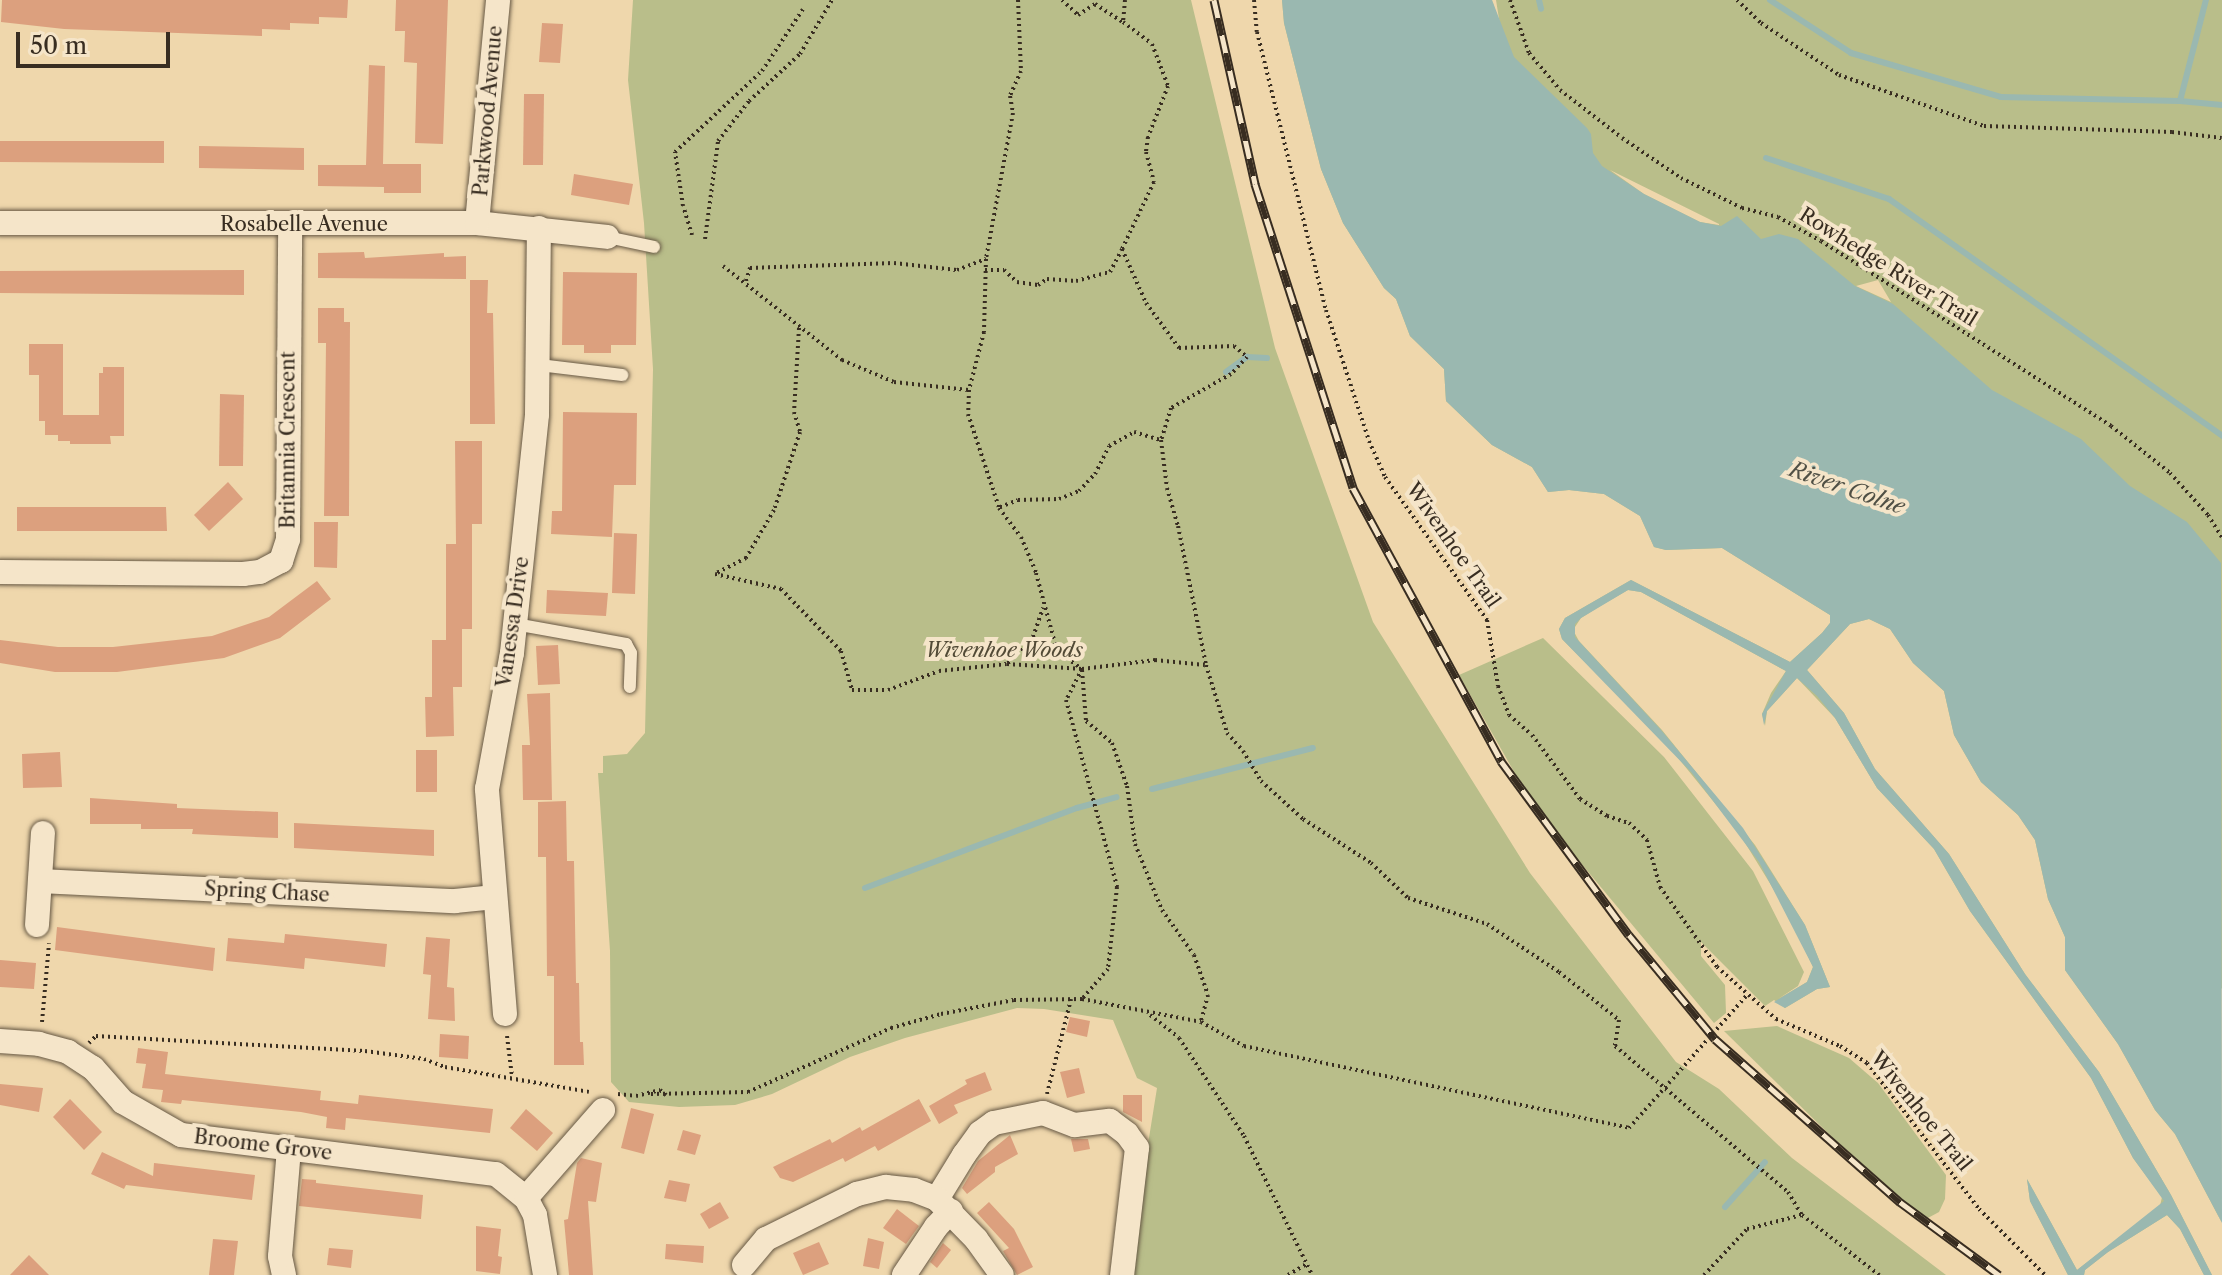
<!DOCTYPE html>
<style>
body{margin:0}
#map{position:relative;width:2222px;height:1275px;overflow:hidden;background:#efd7ac;font-family:"Libre Caslon Text",serif}
div>[style]{position:absolute}
.green>*{inset:0;background:#b9be8a}
.water>*{inset:0;background:#9ab8b0}
.stream>*{height:6px;margin:-3px;padding:0 3px;transform-origin:3px;border-radius:3px;background:#9ab8b0}
.building>*{inset:0;background:#dca07e}
.path>*{height:4px;margin-top:-2px;transform-origin:0;background:repeating-linear-gradient(90deg,#382d21 0 2px,transparent 0 6px)}
.roads{filter:drop-shadow(0 0 2px #665844) drop-shadow(0 0 2px #665844)}
.service>*{height:12px;margin:-6px;padding:0 6px;transform-origin:6px;border-radius:6px;background:#f5e5c9}
.minor>*{height:24px;margin:-12px;padding:0 12px;transform-origin:12px;border-radius:12px;background:#f5e5c9}
.rail>*{height:9px;margin-top:-4.5px;transform-origin:0;background:repeating-linear-gradient(90deg,#f5e5c9 0 18px,#382d21 0 36px);box-sizing:border-box;border-block:2px solid #382d21}
span{translate:-50% -50%;white-space:nowrap;text-align:center;line-height:1.15;-webkit-text-stroke:8px #f5e5c9;paint-order:stroke}
.street-label{font-size:20px;color:#382d21}
.park-label{font-size:20px;color:#524a36;font-style:italic}
.water-label{font-size:22px;color:#505045;font-style:italic}
.scale{position:absolute;left:16px;top:32px;width:154px;height:36px;box-sizing:border-box;border:4px solid #382d21;border-top:0;padding-left:10px;font-size:24px;line-height:28px;white-space:nowrap;color:#382d21;-webkit-text-stroke:6px #f5e5c9;paint-order:stroke}
</style>
<div id="map">
<div class="green">
<i style="clip-path:polygon(633px 0,1191px 0,1275px 348px,1373px 622px,1530px 873px,1676px 1062px,1719px 1089px,1792px 1158px,1946px 1275px,1127px 1275px,1157px 1088px,1137px 1078px,1113px 1020px,1044px 1009px,1017px 1008px,905px 1038px,850px 1057px,772px 1094px,735px 1105px,679px 1107px,629px 1102px,611px 1082px,610px 951px,598px 773px,603px 773px,603px 756px,627px 754px,645px 733px,653px 369px,644px 223px,628px 80px)"></i>
<i style="clip-path:polygon(1282px 0,1908px 549px,2222px 1223px,2175px 1134px,2155px 1110px,2118px 1044px,2065px 970px,2065px 937px,2048px 899px,2035px 840px,2018px 815px,1981px 782px,1954px 735px,1944px 691px,1913px 663px,1890px 629px,1869px 619px,1850px 624px,1807px 670px,1844px 713px,1875px 769px,1949px 854px,2025px 974px,2099px 1072px,2171px 1195px,2212px 1275px,2204px 1275px,2180px 1229px,2167px 1215px,2108px 1252px,2085px 1270px,2084px 1275px,2068px 1275px,2030px 1201px,2027px 1179px,2077px 1270px,2160px 1206px,2162px 1197px,2133px 1158px,2091px 1078px,1970px 911px,1934px 849px,1877px 788px,1835px 718px,1797px 678px,1767px 711px,1765px 726px,1762px 714px,1771px 693px,1786px 671px,1641px 592px,1628px 590px,1602px 605px,1581px 618px,1573px 630px,1579px 641px,1662px 730px,1755px 845px,1805px 925px,1830px 987px,1817px 989px,1785px 1008px,1774px 1000px,1765px 1006px,1701px 942px,1701px 956px,1725px 985px,1726px 1013px,1714px 1023px,1545px 820px,1525px 791px,1459px 675px,1543px 638px,1664px 757px,1753px 871px,1804px 972px,1798px 986px,1778px 999px,1807px 982px,1813px 967px,1787px 911px,1739px 833px,1670px 748px,1562px 639px,1559px 629px,1565px 618px,1631px 580px,1790px 662px,1822px 633px,1830px 623px,1830px 615px,1722px 548px,1666px 550px,1654px 547px,1640px 516px,1604px 494px,1569px 490px,1548px 492px,1532px 467px,1492px 445px,1446px 401px,1444px 369px,1410px 336px,1396px 299px,1384px 288px,1343px 223px,1321px 169px,1284px 23px)"></i>
<i style="clip-path:polygon(evenodd,1492px 0,1500px 25px,1496px 0,2222px 0,2222px 989px,1539px 232px,1492px 0,1610px 170px,1719px 224px,1719px 225px,1700px 222px,1644px 194px,1610px 170px,1492px 0,1878px 280px,1891px 302px,1856px 286px,1878px 280px)"></i>
<i style="clip-path:polygon(1777px 1026px,1849px 1058px,1878px 1083px,1946px 1175px,1945px 1199px,1939px 1212px,1926px 1219px,1902px 1199px,1833px 1138px,1724px 1031px)"></i>
</div>
<div class="water">
<i style="clip-path:polygon(1282px 0,1492px 0,1514px 57px,1587px 128px,1591px 134px,1593px 153px,1602px 166px,1644px 194px,1700px 222px,1721px 226px,1737px 216px,1761px 239px,1779px 234px,1798px 239px,1855px 286px,1893px 304px,1992px 390px,2081px 439px,2130px 486px,2187px 522px,2221px 563px,2222px 1223px,2175px 1134px,2155px 1110px,2118px 1044px,2065px 970px,2065px 937px,2048px 899px,2035px 840px,2018px 815px,1981px 782px,1954px 735px,1944px 691px,1913px 663px,1890px 629px,1869px 619px,1850px 624px,1807px 670px,1844px 713px,1875px 769px,1949px 854px,2025px 974px,2099px 1072px,2171px 1195px,2212px 1275px,2204px 1275px,2180px 1229px,2167px 1215px,2108px 1252px,2085px 1270px,2084px 1275px,2068px 1275px,2030px 1201px,2027px 1179px,2077px 1270px,2164px 1201px,2133px 1158px,2091px 1078px,1970px 911px,1934px 849px,1877px 788px,1835px 718px,1817px 696px,1797px 678px,1767px 711px,1764px 725px,1762px 714px,1786px 671px,1641px 592px,1628px 590px,1581px 618px,1575px 624px,1575px 637px,1661px 730px,1743px 828px,1805px 925px,1830px 987px,1817px 989px,1785px 1008px,1774px 1002px,1807px 982px,1813px 967px,1759px 862px,1692px 773px,1562px 639px,1559px 629px,1565px 618px,1631px 580px,1790px 662px,1822px 633px,1830px 623px,1830px 615px,1722px 548px,1666px 550px,1654px 547px,1640px 516px,1604px 494px,1569px 490px,1548px 492px,1532px 467px,1492px 445px,1446px 401px,1444px 369px,1410px 336px,1396px 299px,1384px 288px,1343px 223px,1321px 169px,1284px 23px)"></i>
</div>
<div class="stream">
<i style="left:1539px;top:0;width:9px;rotate:77deg"></i>
<i style="left:1770px;top:0;width:97px;rotate:33.2deg"></i>
<i style="left:1851px;top:53px;width:156px;rotate:16.3deg"></i>
<i style="left:2001px;top:97px;width:179px;rotate:1.3deg"></i>
<i style="left:2180px;top:101px;width:42px;rotate:5.4deg"></i>
<i style="left:2180px;top:101px;width:104px;rotate:-75.6deg"></i>
<i style="left:1766px;top:158px;width:130px;rotate:18.4deg"></i>
<i style="left:1889px;top:199px;width:409px;rotate:35.4deg"></i>
<i style="left:1226px;top:372px;width:26px;rotate:-36deg"></i>
<i style="left:1247px;top:357px;width:20px;rotate:3deg"></i>
<i style="left:1152px;top:789px;width:166px;rotate:-14.3deg"></i>
<i style="left:865px;top:888px;width:227px;rotate:-20.7deg"></i>
<i style="left:1077px;top:808px;width:41px;rotate:-15.4deg"></i>
<i style="left:1725px;top:1207px;width:60px;rotate:-48.4deg"></i>
</div>
<div class="building">
<i style="clip-path:polygon(2px 0,348px 0,347px 18px,319px 17px,319px 24px,290px 23px,290px 30px,262px 29px,262px 36px,64px 29px,1px 22px)"></i>
<i style="clip-path:polygon(396px 0,448px 0,443px 144px,415px 143px,417px 63px,404px 62px,405px 31px,395px 31px)"></i>
<i style="clip-path:polygon(542px 23px,563px 24px,560px 63px,539px 62px)"></i>
<i style="clip-path:polygon(369px 65px,385px 66px,383px 164px,421px 164px,421px 193px,384px 193px,384px 187px,318px 186px,318px 165px,366px 165px)"></i>
<i style="clip-path:polygon(524px 94px,544px 94px,543px 165px,523px 165px)"></i>
<i style="clip-path:polygon(0 141px,164px 141px,164px 163px,0 162px)"></i>
<i style="clip-path:polygon(199px 146px,304px 148px,304px 170px,199px 168px)"></i>
<i style="clip-path:polygon(574px 174px,633px 184px,629px 205px,571px 195px)"></i>
<i style="clip-path:polygon(364px 252px,365px 258px,444px 253px,444px 257px,466px 256px,466px 279px,318px 278px,318px 253px)"></i>
<i style="clip-path:polygon(244px 270px,244px 295px,0 293px,0 271px)"></i>
<i style="clip-path:polygon(563px 272px,637px 273px,636px 345px,611px 345px,611px 353px,584px 353px,584px 345px,562px 345px)"></i>
<i style="clip-path:polygon(470px 280px,488px 280px,487px 313px,493px 313px,495px 424px,470px 424px)"></i>
<i style="clip-path:polygon(318px 308px,344px 308px,344px 322px,350px 322px,349px 516px,324px 516px,326px 343px,318px 343px)"></i>
<i style="clip-path:polygon(29px 344px,63px 344px,63px 415px,99px 415px,99px 373px,103px 373px,103px 367px,124px 367px,124px 436px,110px 436px,111px 444px,70px 444px,70px 441px,58px 441px,58px 435px,45px 435px,45px 421px,39px 421px,39px 375px,29px 375px)"></i>
<i style="clip-path:polygon(220px 394px,244px 395px,243px 466px,219px 466px)"></i>
<i style="clip-path:polygon(563px 412px,637px 413px,636px 485px,614px 485px,612px 537px,551px 534px,552px 511px,562px 511px)"></i>
<i style="clip-path:polygon(455px 441px,482px 441px,482px 524px,472px 524px,472px 629px,462px 629px,462px 687px,453px 687px,454px 736px,426px 737px,425px 697px,432px 697px,432px 640px,446px 640px,446px 544px,456px 544px)"></i>
<i style="clip-path:polygon(228px 482px,243px 499px,209px 531px,194px 515px)"></i>
<i style="clip-path:polygon(17px 507px,166px 507px,167px 531px,17px 531px)"></i>
<i style="clip-path:polygon(314px 522px,338px 522px,337px 568px,314px 567px)"></i>
<i style="clip-path:polygon(614px 533px,637px 534px,635px 594px,612px 593px)"></i>
<i style="clip-path:polygon(317px 581px,331px 599px,280px 638px,224px 658px,117px 672px,55px 672px,0 663px,0 640px,58px 647px,113px 647px,212px 636px,269px 617px)"></i>
<i style="clip-path:polygon(547px 590px,608px 593px,606px 616px,546px 613px)"></i>
<i style="clip-path:polygon(558px 645px,560px 684px,538px 685px,536px 646px)"></i>
<i style="clip-path:polygon(550px 693px,552px 800px,523px 800px,522px 745px,530px 745px,527px 694px)"></i>
<i style="clip-path:polygon(416px 750px,437px 750px,437px 792px,416px 792px)"></i>
<i style="clip-path:polygon(60px 752px,62px 787px,23px 788px,22px 754px)"></i>
<i style="clip-path:polygon(90px 798px,177px 804px,177px 808px,278px 812px,278px 838px,192px 834px,193px 829px,141px 829px,141px 824px,90px 824px)"></i>
<i style="clip-path:polygon(566px 801px,567px 861px,574px 861px,576px 983px,579px 983px,580px 1042px,583px 1042px,584px 1065px,554px 1065px,554px 976px,547px 976px,546px 857px,538px 857px,538px 802px)"></i>
<i style="clip-path:polygon(294px 823px,434px 830px,434px 856px,294px 848px)"></i>
<i style="clip-path:polygon(57px 927px,215px 948px,213px 971px,55px 950px)"></i>
<i style="clip-path:polygon(285px 934px,387px 944px,385px 967px,305px 958px,304px 969px,226px 961px,228px 938px,284px 943px)"></i>
<i style="clip-path:polygon(426px 937px,450px 939px,447px 987px,454px 988px,455px 1021px,428px 1019px,431px 975px,423px 974px)"></i>
<i style="clip-path:polygon(0 960px,36px 963px,34px 989px,0 987px)"></i>
<i style="clip-path:polygon(1070px 1017px,1090px 1021px,1087px 1037px,1066px 1032px)"></i>
<i style="clip-path:polygon(440px 1034px,469px 1036px,468px 1059px,439px 1057px)"></i>
<i style="clip-path:polygon(138px 1048px,168px 1052px,165px 1074px,321px 1091px,320px 1100px,358px 1104px,359px 1095px,493px 1109px,490px 1133px,346px 1118px,345px 1130px,326px 1128px,327px 1117px,301px 1112px,182px 1100px,181px 1104px,161px 1102px,163px 1090px,142px 1088px,146px 1064px,136px 1063px)"></i>
<i style="clip-path:polygon(1079px 1068px,1085px 1093px,1067px 1098px,1060px 1072px)"></i>
<i style="clip-path:polygon(985px 1072px,992px 1090px,954px 1105px,958px 1113px,939px 1124px,929px 1106px,967px 1084px,965px 1080px)"></i>
<i style="clip-path:polygon(0 1084px,43px 1088px,39px 1112px,0 1105px)"></i>
<i style="clip-path:polygon(1123px 1095px,1142px 1095px,1142px 1122px,1123px 1112px)"></i>
<i style="clip-path:polygon(70px 1099px,102px 1132px,84px 1150px,53px 1117px)"></i>
<i style="clip-path:polygon(919px 1099px,931px 1121px,878px 1151px,875px 1146px,845px 1162px,843px 1158px,793px 1182px,780px 1178px,773px 1167px,830px 1139px,832px 1143px,860px 1127px,862px 1131px)"></i>
<i style="clip-path:polygon(631px 1108px,654px 1114px,644px 1154px,621px 1148px)"></i>
<i style="clip-path:polygon(526px 1109px,553px 1133px,537px 1151px,510px 1128px)"></i>
<i style="clip-path:polygon(683px 1130px,701px 1135px,695px 1155px,677px 1150px)"></i>
<i style="clip-path:polygon(1010px 1135px,1018px 1154px,995px 1167px,995px 1172px,967px 1194px,962px 1188px,978px 1161px)"></i>
<i style="clip-path:polygon(1071px 1139px,1088px 1139px,1090px 1149px,1074px 1152px)"></i>
<i style="clip-path:polygon(102px 1152px,153px 1176px,154px 1163px,255px 1175px,252px 1200px,126px 1185px,124px 1189px,91px 1174px)"></i>
<i style="clip-path:polygon(581px 1158px,602px 1163px,596px 1202px,588px 1201px,593px 1275px,569px 1275px,564px 1220px,568px 1219px,577px 1163px)"></i>
<i style="clip-path:polygon(302px 1179px,316px 1180px,316px 1183px,423px 1195px,421px 1219px,299px 1206px)"></i>
<i style="clip-path:polygon(669px 1180px,690px 1184px,686px 1202px,664px 1198px)"></i>
<i style="clip-path:polygon(720px 1202px,729px 1218px,709px 1229px,700px 1214px)"></i>
<i style="clip-path:polygon(989px 1202px,1014px 1229px,1033px 1267px,1017px 1275px,1003px 1251px,1009px 1248px,977px 1213px)"></i>
<i style="clip-path:polygon(897px 1209px,919px 1226px,906px 1244px,883px 1228px)"></i>
<i style="clip-path:polygon(476px 1226px,501px 1229px,498px 1256px,502px 1257px,500px 1274px,476px 1271px)"></i>
<i style="clip-path:polygon(868px 1238px,884px 1242px,879px 1269px,863px 1266px)"></i>
<i style="clip-path:polygon(213px 1239px,238px 1241px,234px 1275px,209px 1275px)"></i>
<i style="clip-path:polygon(819px 1242px,829px 1264px,803px 1275px,793px 1253px)"></i>
<i style="clip-path:polygon(943px 1243px,951px 1250px,937px 1268px,930px 1262px)"></i>
<i style="clip-path:polygon(666px 1244px,704px 1246px,703px 1263px,665px 1259px)"></i>
<i style="clip-path:polygon(329px 1248px,353px 1250px,351px 1268px,327px 1265px)"></i>
<i style="clip-path:polygon(29px 1255px,49px 1275px,10px 1275px)"></i>
</div>
<div class="path">
<i style="left:1018px;top:0;width:71px;rotate:87.6deg"></i>
<i style="left:1021px;top:71px;width:27px;rotate:114deg"></i>
<i style="left:1010px;top:96px;width:17px;rotate:80deg"></i>
<i style="left:1013px;top:113px;width:148px;rotate:100.5deg"></i>
<i style="left:986px;top:259px;width:73px;rotate:91.6deg"></i>
<i style="left:984px;top:332px;width:60px;rotate:104.5deg"></i>
<i style="left:969px;top:390px;width:24px;rotate:92deg"></i>
<i style="left:968px;top:414px;width:99px;rotate:71.7deg"></i>
<i style="left:999px;top:508px;width:36px;rotate:53deg"></i>
<i style="left:1021px;top:537px;width:39px;rotate:67deg"></i>
<i style="left:1036px;top:573px;width:81px;rotate:74.9deg"></i>
<i style="left:1057px;top:651px;width:31px;rotate:36deg"></i>
<i style="left:1082px;top:669px;width:35px;rotate:117deg"></i>
<i style="left:1066px;top:700px;width:194px;rotate:74.7deg"></i>
<i style="left:1117px;top:887px;width:82px;rotate:96.3deg"></i>
<i style="left:1108px;top:969px;width:40px;rotate:131deg"></i>
<i style="left:1062px;top:0;width:22px;rotate:43deg"></i>
<i style="left:1078px;top:15px;width:20px;rotate:-33deg"></i>
<i style="left:1095px;top:4px;width:33px;rotate:33deg"></i>
<i style="left:1125px;top:0;width:22px;rotate:95deg"></i>
<i style="left:1123px;top:22px;width:36px;rotate:37deg"></i>
<i style="left:1152px;top:44px;width:45px;rotate:69.1deg"></i>
<i style="left:1168px;top:86px;width:55px;rotate:111.4deg"></i>
<i style="left:1148px;top:137px;width:15px;rotate:98deg"></i>
<i style="left:1146px;top:152px;width:31px;rotate:75deg"></i>
<i style="left:1154px;top:182px;width:74px;rotate:115.5deg"></i>
<i style="left:1122px;top:249px;width:59px;rotate:66deg"></i>
<i style="left:1146px;top:303px;width:56px;rotate:53.7deg"></i>
<i style="left:1179px;top:348px;width:55px;rotate:-2.1deg"></i>
<i style="left:1234px;top:346px;width:17px;rotate:40deg"></i>
<i style="left:1247px;top:357px;width:23px;rotate:133deg"></i>
<i style="left:1231px;top:374px;width:69px;rotate:150.5deg"></i>
<i style="left:1171px;top:408px;width:34px;rotate:107deg"></i>
<i style="left:1161px;top:440px;width:48px;rotate:82.9deg"></i>
<i style="left:1167px;top:488px;width:40px;rotate:74deg"></i>
<i style="left:1178px;top:526px;width:142px;rotate:78.6deg"></i>
<i style="left:1206px;top:665px;width:71px;rotate:72.8deg"></i>
<i style="left:1227px;top:733px;width:24px;rotate:48deg"></i>
<i style="left:1243px;top:751px;width:35px;rotate:59deg"></i>
<i style="left:1261px;top:781px;width:57px;rotate:42.1deg"></i>
<i style="left:1303px;top:819px;width:81px;rotate:32.9deg"></i>
<i style="left:1371px;top:863px;width:51px;rotate:43.4deg"></i>
<i style="left:1408px;top:898px;width:83px;rotate:18.2deg"></i>
<i style="left:1487px;top:924px;width:87px;rotate:33.7deg"></i>
<i style="left:1559px;top:972px;width:77px;rotate:38.7deg"></i>
<i style="left:1619px;top:1020px;width:26px;rotate:99deg"></i>
<i style="left:1615px;top:1046px;width:226px;rotate:40.2deg"></i>
<i style="left:1788px;top:1192px;width:27px;rotate:59deg"></i>
<i style="left:1802px;top:1215px;width:98px;rotate:37.9deg"></i>
<i style="left:1254px;top:0;width:32px;rotate:85deg"></i>
<i style="left:1257px;top:32px;width:286px;rotate:76.1deg"></i>
<i style="left:1326px;top:310px;width:138px;rotate:71.8deg"></i>
<i style="left:1369px;top:441px;width:39px;rotate:66deg"></i>
<i style="left:1385px;top:477px;width:176px;rotate:54.5deg"></i>
<i style="left:1487px;top:620px;width:67px;rotate:80.5deg"></i>
<i style="left:1498px;top:686px;width:31px;rotate:69deg"></i>
<i style="left:1509px;top:715px;width:30px;rotate:41deg"></i>
<i style="left:1532px;top:735px;width:80px;rotate:53.1deg"></i>
<i style="left:1580px;top:799px;width:32px;rotate:32deg"></i>
<i style="left:1607px;top:816px;width:23px;rotate:18deg"></i>
<i style="left:1629px;top:823px;width:25px;rotate:43deg"></i>
<i style="left:1647px;top:840px;width:49px;rotate:74.5deg"></i>
<i style="left:1660px;top:887px;width:98px;rotate:54.5deg"></i>
<i style="left:1717px;top:967px;width:79px;rotate:41.4deg"></i>
<i style="left:1776px;top:1019px;width:69px;rotate:22.9deg"></i>
<i style="left:1840px;top:1046px;width:32px;rotate:32deg"></i>
<i style="left:1867px;top:1063px;width:184px;rotate:52.5deg"></i>
<i style="left:1979px;top:1209px;width:93px;rotate:45deg"></i>
<i style="left:1510px;top:0;width:56px;rotate:70.3deg"></i>
<i style="left:1529px;top:53px;width:48px;rotate:50deg"></i>
<i style="left:1560px;top:90px;width:78px;rotate:37.7deg"></i>
<i style="left:1622px;top:138px;width:71px;rotate:34.1deg"></i>
<i style="left:1681px;top:178px;width:68px;rotate:26.2deg"></i>
<i style="left:1742px;top:208px;width:37px;rotate:14deg"></i>
<i style="left:1778px;top:217px;width:49px;rotate:29.2deg"></i>
<i style="left:1821px;top:241px;width:344px;rotate:32.5deg"></i>
<i style="left:2111px;top:426px;width:75px;rotate:38.5deg"></i>
<i style="left:2170px;top:473px;width:57px;rotate:47.9deg"></i>
<i style="left:2208px;top:515px;width:26px;rotate:58deg"></i>
<i style="left:1737px;top:0;width:33px;rotate:44deg"></i>
<i style="left:1761px;top:23px;width:94px;rotate:33.7deg"></i>
<i style="left:1839px;top:75px;width:154px;rotate:19.4deg"></i>
<i style="left:1984px;top:126px;width:188px;rotate:1.8deg"></i>
<i style="left:2172px;top:132px;width:50px;rotate:6.8deg"></i>
<i style="left:692px;top:235px;width:30px;rotate:-107deg"></i>
<i style="left:683px;top:206px;width:55px;rotate:-98.4deg"></i>
<i style="left:675px;top:152px;width:119px;rotate:-43deg"></i>
<i style="left:762px;top:71px;width:74px;rotate:-56.5deg"></i>
<i style="left:705px;top:239px;width:99px;rotate:-82.4deg"></i>
<i style="left:718px;top:141px;width:51px;rotate:-52.2deg"></i>
<i style="left:749px;top:101px;width:69px;rotate:-42.7deg"></i>
<i style="left:800px;top:54px;width:63px;rotate:-59.3deg"></i>
<i style="left:723px;top:266px;width:152px;rotate:38.3deg"></i>
<i style="left:842px;top:360px;width:56px;rotate:22.9deg"></i>
<i style="left:894px;top:382px;width:75px;rotate:6.1deg"></i>
<i style="left:985px;top:270px;width:19px"></i>
<i style="left:1004px;top:270px;width:18px;rotate:43deg"></i>
<i style="left:1017px;top:282px;width:21px;rotate:8deg"></i>
<i style="left:1038px;top:285px;width:11px;rotate:-34deg"></i>
<i style="left:1047px;top:279px;width:29px;rotate:4deg"></i>
<i style="left:1076px;top:281px;width:35px;rotate:-15deg"></i>
<i style="left:1110px;top:272px;width:26px;rotate:-62deg"></i>
<i style="left:746px;top:281px;width:14px;rotate:-73deg"></i>
<i style="left:750px;top:268px;width:144px;rotate:-2deg"></i>
<i style="left:894px;top:263px;width:63px;rotate:6.3deg"></i>
<i style="left:957px;top:270px;width:31px;rotate:-21deg"></i>
<i style="left:799px;top:328px;width:84px;rotate:93.4deg"></i>
<i style="left:794px;top:412px;width:21px;rotate:73deg"></i>
<i style="left:800px;top:432px;width:82px;rotate:108.4deg"></i>
<i style="left:774px;top:510px;width:56px;rotate:120.3deg"></i>
<i style="left:746px;top:558px;width:35px;rotate:153deg"></i>
<i style="left:715px;top:574px;width:68px;rotate:12.8deg"></i>
<i style="left:781px;top:589px;width:86px;rotate:45.9deg"></i>
<i style="left:841px;top:651px;width:41px;rotate:74.2deg"></i>
<i style="left:852px;top:690px;width:36px"></i>
<i style="left:888px;top:690px;width:54px;rotate:-20.4deg"></i>
<i style="left:939px;top:671px;width:68px;rotate:-5.9deg"></i>
<i style="left:1007px;top:664px;width:75px;rotate:3.8deg"></i>
<i style="left:1082px;top:669px;width:74px;rotate:-7deg"></i>
<i style="left:1155px;top:660px;width:50px;rotate:5.7deg"></i>
<i style="left:1000px;top:507px;width:19px;rotate:-21deg"></i>
<i style="left:1018px;top:500px;width:41px;rotate:-1.4deg"></i>
<i style="left:1059px;top:499px;width:22px;rotate:-22deg"></i>
<i style="left:1079px;top:491px;width:23px;rotate:-47deg"></i>
<i style="left:1095px;top:474px;width:31px;rotate:-63deg"></i>
<i style="left:1109px;top:446px;width:29px;rotate:-29deg"></i>
<i style="left:1134px;top:432px;width:28px;rotate:17deg"></i>
<i style="left:1008px;top:663px;width:36px;rotate:-46deg"></i>
<i style="left:1033px;top:637px;width:31px;rotate:-71deg"></i>
<i style="left:1082px;top:670px;width:51px;rotate:85.5deg"></i>
<i style="left:1086px;top:721px;width:34px;rotate:40deg"></i>
<i style="left:1112px;top:743px;width:46px;rotate:70.8deg"></i>
<i style="left:1127px;top:786px;width:59px;rotate:82.1deg"></i>
<i style="left:1135px;top:844px;width:71px;rotate:67.8deg"></i>
<i style="left:1162px;top:910px;width:55px;rotate:54.6deg"></i>
<i style="left:1194px;top:955px;width:42px;rotate:70.7deg"></i>
<i style="left:1208px;top:995px;width:28px;rotate:105deg"></i>
<i style="left:1150px;top:1015px;width:37px;rotate:38deg"></i>
<i style="left:1179px;top:1038px;width:118px;rotate:56.4deg"></i>
<i style="left:1244px;top:1136px;width:155px;rotate:63.9deg"></i>
<i style="left:42px;top:1022px;width:79px;rotate:-84.9deg"></i>
<i style="left:507px;top:1036px;width:41px;rotate:83deg"></i>
<i style="left:89px;top:1043px;width:10px;rotate:-45deg"></i>
<i style="left:96px;top:1036px;width:269px;rotate:3.2deg"></i>
<i style="left:365px;top:1051px;width:60px;rotate:7.7deg"></i>
<i style="left:424px;top:1059px;width:22px;rotate:21deg"></i>
<i style="left:445px;top:1067px;width:146px;rotate:9.8deg"></i>
<i style="left:618px;top:1094px;width:18px;rotate:6deg"></i>
<i style="left:636px;top:1096px;width:25px;rotate:-14deg"></i>
<i style="left:660px;top:1090px;width:8px;rotate:40deg"></i>
<i style="left:651px;top:1094px;width:97px;rotate:-1.2deg"></i>
<i style="left:748px;top:1092px;width:157px;rotate:-24.1deg"></i>
<i style="left:891px;top:1028px;width:52px;rotate:-15.6deg"></i>
<i style="left:941px;top:1014px;width:74px;rotate:-10.9deg"></i>
<i style="left:1014px;top:1000px;width:68px;rotate:-0.8deg"></i>
<i style="left:1082px;top:999px;width:121px;rotate:10.9deg"></i>
<i style="left:1201px;top:1022px;width:49px;rotate:29.2deg"></i>
<i style="left:1244px;top:1046px;width:394px;rotate:12deg"></i>
<i style="left:1629px;top:1128px;width:178px;rotate:-48.4deg"></i>
<i style="left:1047px;top:1094px;width:98px;rotate:-75.8deg"></i>
<i style="left:1288px;top:1275px;width:21px;rotate:-31deg"></i>
<i style="left:1704px;top:1275px;width:63px;rotate:-46.9deg"></i>
<i style="left:1747px;top:1229px;width:57px;rotate:-14.3deg"></i>
</div>
<div class="roads">
<div class="service">
<i style="left:607px;top:237px;width:48px;rotate:12deg"></i>
<i style="left:539px;top:365px;width:84px;rotate:6.9deg"></i>
<i style="left:515px;top:624px;width:113px;rotate:10.2deg"></i>
<i style="left:626px;top:644px;width:10px;rotate:61deg"></i>
<i style="left:631px;top:653px;width:34px;rotate:92deg"></i>
</div>
<div class="minor">
<i style="left:0;top:223px;width:477px"></i>
<i style="left:477px;top:223px;width:131px;rotate:6.1deg"></i>
<i style="left:477px;top:223px;width:224px;rotate:-84.6deg"></i>
<i style="left:0;top:572px;width:243px;rotate:0.5deg"></i>
<i style="left:243px;top:574px;width:17px;rotate:-7deg"></i>
<i style="left:260px;top:572px;width:24px;rotate:-28deg"></i>
<i style="left:281px;top:561px;width:23px;rotate:-72deg"></i>
<i style="left:288px;top:539px;width:314px;rotate:-89.6deg"></i>
<i style="left:40px;top:881px;width:415px;rotate:2.8deg"></i>
<i style="left:455px;top:901px;width:40px;rotate:-5.7deg"></i>
<i style="left:37px;top:925px;width:92px;rotate:-86.3deg"></i>
<i style="left:505px;top:1014px;width:226px;rotate:-94.6deg"></i>
<i style="left:487px;top:789px;width:138px;rotate:-79.6deg"></i>
<i style="left:512px;top:653px;width:240px;rotate:-84deg"></i>
<i style="left:537px;top:414px;width:186px;rotate:-89.4deg"></i>
<i style="left:0;top:1041px;width:39px;rotate:4deg"></i>
<i style="left:39px;top:1044px;width:30px;rotate:15deg"></i>
<i style="left:68px;top:1052px;width:30px;rotate:33deg"></i>
<i style="left:93px;top:1068px;width:45px;rotate:48.6deg"></i>
<i style="left:123px;top:1102px;width:67px;rotate:29.6deg"></i>
<i style="left:181px;top:1135px;width:317px;rotate:7.1deg"></i>
<i style="left:496px;top:1174px;width:38px;rotate:39deg"></i>
<i style="left:526px;top:1198px;width:19px;rotate:62deg"></i>
<i style="left:535px;top:1215px;width:61px;rotate:80.5deg"></i>
<i style="left:526px;top:1198px;width:117px;rotate:-48.8deg"></i>
<i style="left:937px;top:1199px;width:52px;rotate:-58.5deg"></i>
<i style="left:964px;top:1155px;width:27px;rotate:-54deg"></i>
<i style="left:980px;top:1133px;width:17px;rotate:-36deg"></i>
<i style="left:994px;top:1123px;width:50px;rotate:-11.5deg"></i>
<i style="left:1043px;top:1113px;width:34px;rotate:21deg"></i>
<i style="left:1075px;top:1125px;width:35px;rotate:-7deg"></i>
<i style="left:1110px;top:1121px;width:21px;rotate:37deg"></i>
<i style="left:1127px;top:1134px;width:17px;rotate:54deg"></i>
<i style="left:1137px;top:1148px;width:128px;rotate:96.7deg"></i>
<i style="left:744px;top:1265px;width:34px;rotate:-50deg"></i>
<i style="left:766px;top:1239px;width:102px;rotate:-26.3deg"></i>
<i style="left:857px;top:1194px;width:30px;rotate:-14deg"></i>
<i style="left:886px;top:1187px;width:28px;rotate:6deg"></i>
<i style="left:914px;top:1190px;width:25px;rotate:21deg"></i>
<i style="left:937px;top:1199px;width:56px;rotate:45.7deg"></i>
<i style="left:976px;top:1239px;width:44px;rotate:54.2deg"></i>
<i style="left:284px;top:1275px;width:19px;rotate:-102deg"></i>
<i style="left:280px;top:1256px;width:107px;rotate:-85.2deg"></i>
<i style="left:904px;top:1275px;width:58px;rotate:-56.3deg"></i>
<i style="left:936px;top:1227px;width:22px;rotate:-47deg"></i>
</div>
</div>
<div class="rail">
<i style="left:1214px;top:0;width:189px;rotate:77.4deg"></i>
<i style="left:1255px;top:184px;width:319px;rotate:72.1deg"></i>
<i style="left:1353px;top:488px;width:311px;rotate:61.5deg"></i>
<i style="left:1501px;top:761px;width:216px;rotate:53.7deg"></i>
<i style="left:1629px;top:935px;width:135px;rotate:50.4deg"></i>
<i style="left:1715px;top:1039px;width:247px;rotate:41.4deg"></i>
<i style="left:1900px;top:1202px;width:123px;rotate:36.4deg"></i>
</div>
<div class="street-label">
<span style="left:488px;top:111px;rotate:-85deg">Parkwood Avenue</span>
<span style="left:304px;top:224px">Rosabelle Avenue</span>
<span style="left:1888px;top:267px;rotate:32deg">Rowhedge River Trail</span>
<span style="left:288px;top:440px;rotate:-90deg">Britannia Crescent</span>
<span style="left:1453px;top:545px;rotate:55deg">Wivenhoe Trail</span>
<span style="left:513px;top:622px;rotate:-82deg">Vanessa Drive</span>
<span style="left:267px;top:892px;rotate:3deg">Spring Chase</span>
<span style="left:1921px;top:1111px;rotate:51deg">Wivenhoe Trail</span>
<span style="left:263px;top:1145px;rotate:7deg">Broome Grove</span>
</div>
<div class="park-label">
<span style="left:1004px;top:650px">Wivenhoe Woods</span>
</div>
<div class="water-label">
<span style="left:1847px;top:488px;rotate:19deg">River Colne</span>
</div>
<div class="scale">50 m</div>
</div>
